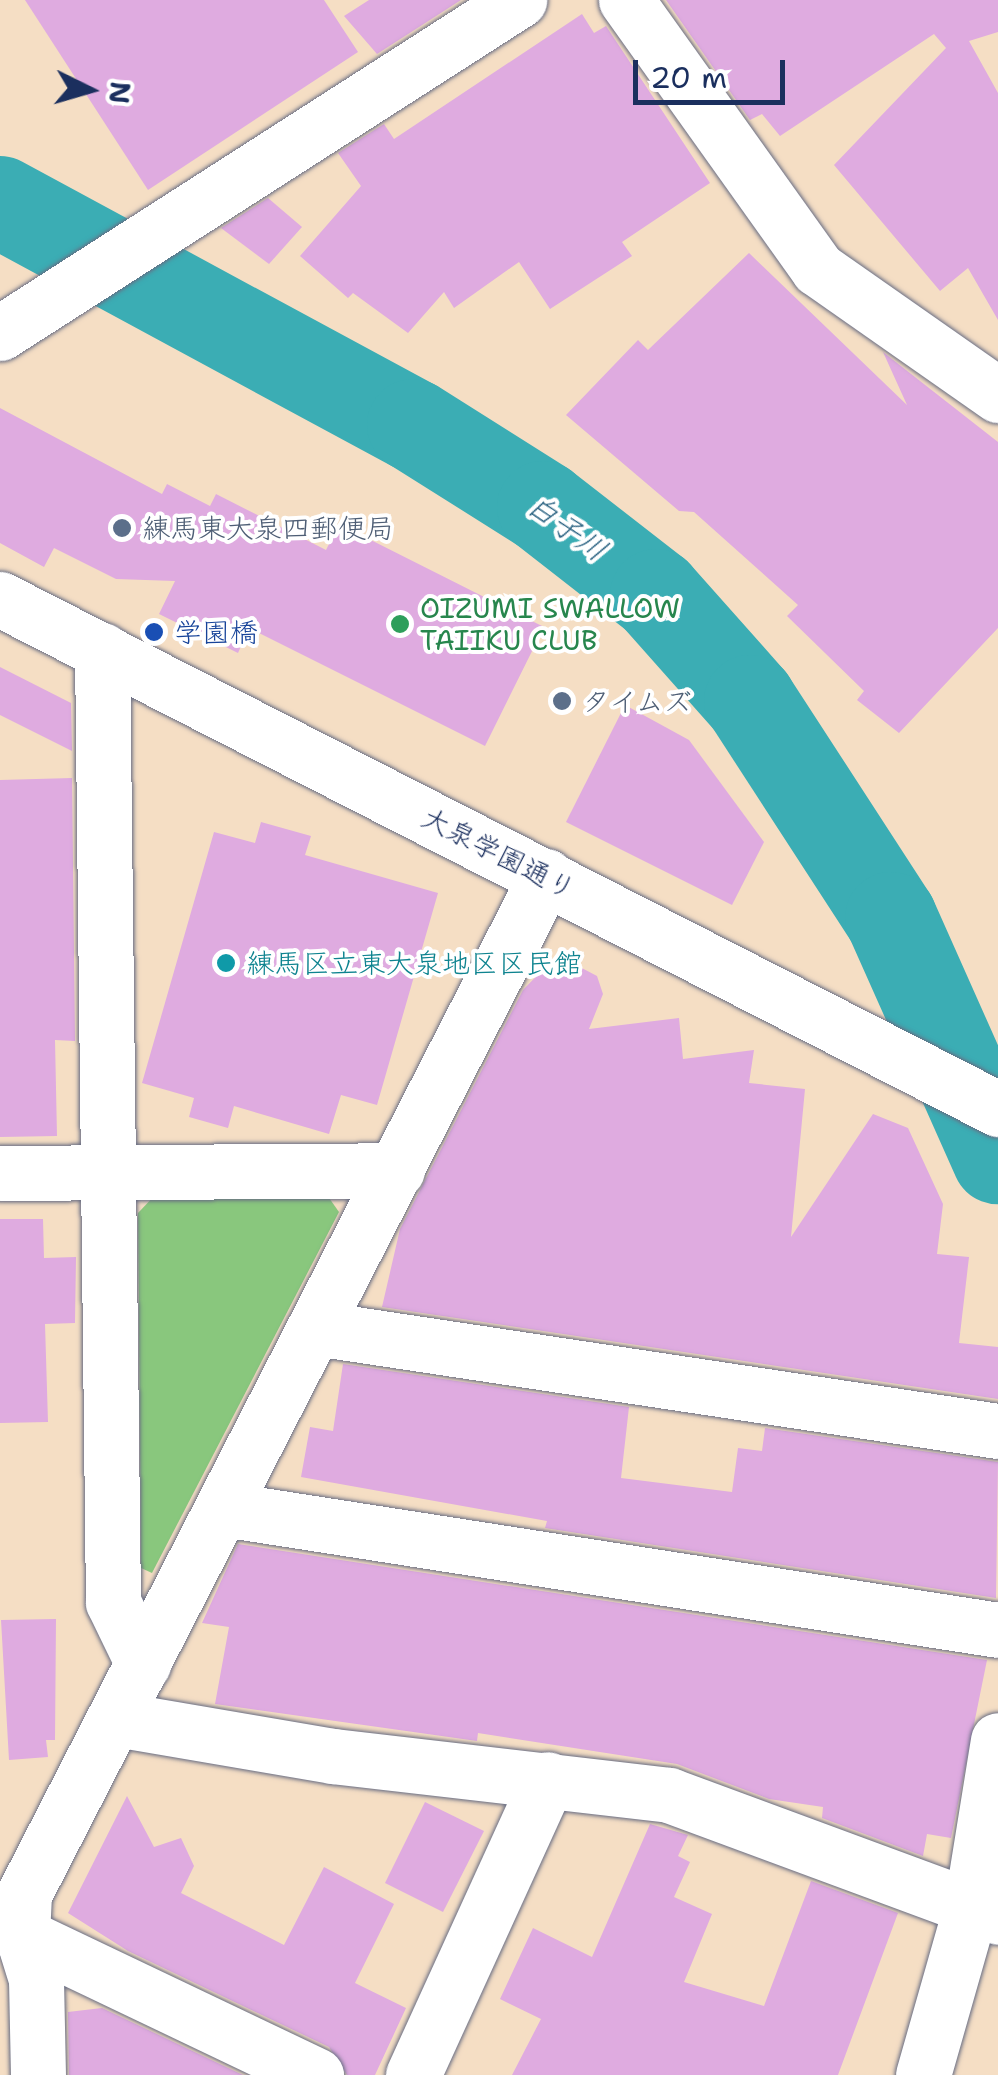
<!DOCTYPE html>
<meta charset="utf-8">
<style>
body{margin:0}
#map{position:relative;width:998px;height:2075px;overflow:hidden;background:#f5dec4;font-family:"Shantell Sans","Klee One",sans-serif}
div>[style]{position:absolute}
.green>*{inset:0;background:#89c77d}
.river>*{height:92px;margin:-46px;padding:0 46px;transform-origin:46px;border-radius:46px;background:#3badb4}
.building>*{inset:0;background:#dfabe0}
.roads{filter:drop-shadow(0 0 2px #676c82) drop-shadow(0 0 2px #676c82)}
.minor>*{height:55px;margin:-27.5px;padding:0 27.5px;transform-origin:27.5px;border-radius:27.5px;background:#fff}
.dots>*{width:28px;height:28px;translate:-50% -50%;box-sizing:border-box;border:5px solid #fff;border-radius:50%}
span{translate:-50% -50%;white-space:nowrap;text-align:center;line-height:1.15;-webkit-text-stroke:8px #fff;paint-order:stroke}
.service-label{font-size:28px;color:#4e5e75}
.left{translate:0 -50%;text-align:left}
.leisure-label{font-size:28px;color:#27864d}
.transit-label{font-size:28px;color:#164399}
.street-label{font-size:28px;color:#1b2f5e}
.culture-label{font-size:28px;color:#0d838f}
.water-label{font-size:30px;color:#286180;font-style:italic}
.north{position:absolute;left:40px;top:40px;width:100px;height:100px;-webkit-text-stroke:8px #fff;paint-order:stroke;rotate:95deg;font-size:28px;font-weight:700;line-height:40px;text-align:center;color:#1b2f5e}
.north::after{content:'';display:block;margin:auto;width:35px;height:45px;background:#1b2f5e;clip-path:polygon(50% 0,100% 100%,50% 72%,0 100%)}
.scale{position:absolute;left:633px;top:60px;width:152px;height:45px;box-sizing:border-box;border:5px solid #1b2f5e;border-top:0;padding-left:12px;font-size:30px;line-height:35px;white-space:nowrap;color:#1b2f5e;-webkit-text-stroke:8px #fff;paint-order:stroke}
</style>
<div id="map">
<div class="green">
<i style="clip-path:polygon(157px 1193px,327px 1195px,339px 1212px,152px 1573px,141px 1568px,138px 1213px)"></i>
</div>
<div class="river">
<i style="left:0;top:202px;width:469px;rotate:28.4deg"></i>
<i style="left:413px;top:425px;width:154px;rotate:32.2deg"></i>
<i style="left:543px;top:507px;width:143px;rotate:37.9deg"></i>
<i style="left:656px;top:595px;width:142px;rotate:48.4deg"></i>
<i style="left:750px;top:701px;width:259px;rotate:57deg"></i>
<i style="left:891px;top:918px;width:263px;rotate:66deg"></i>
</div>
<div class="building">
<i style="clip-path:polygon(25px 0,324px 0,358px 52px,148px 190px)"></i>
<i style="clip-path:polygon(369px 0,461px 0,377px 54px,344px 16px)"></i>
<i style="clip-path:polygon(666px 0,998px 0,998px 32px,969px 41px,998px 93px,998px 320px,968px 268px,940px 291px,834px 165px,946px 48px,934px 34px,780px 136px,762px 114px,750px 120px)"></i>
<i style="clip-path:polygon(582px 14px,594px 33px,606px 26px,710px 183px,622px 242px,632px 256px,550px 309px,519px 262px,454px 308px,444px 292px,408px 333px,353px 293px,348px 298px,300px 256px,361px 186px,338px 153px,384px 124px,394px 139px)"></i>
<i style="clip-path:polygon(268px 198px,302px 227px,269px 264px,221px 228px)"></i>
<i style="clip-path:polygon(749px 253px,907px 405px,883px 352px,998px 442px,998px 628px,899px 733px,857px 700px,864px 691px,787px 616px,798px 605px,694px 512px,679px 511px,566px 415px,638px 340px,648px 350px)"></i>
<i style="clip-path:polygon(0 408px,162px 494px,167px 484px,210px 506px,216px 494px,326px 550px,339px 524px,544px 627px,485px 746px,249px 628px,238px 653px,159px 614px,175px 581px,116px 579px,54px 548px,44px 567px,0 543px)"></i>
<i style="clip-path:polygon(0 667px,71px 703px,72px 751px,0 715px)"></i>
<i style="clip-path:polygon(625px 705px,689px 740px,764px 842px,732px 905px,566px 822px)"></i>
<i style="clip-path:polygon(72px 778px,75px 1041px,55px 1040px,57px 1136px,0 1137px,0 780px)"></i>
<i style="clip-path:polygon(261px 822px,311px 836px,305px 855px,438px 893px,377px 1105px,341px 1095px,329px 1134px,234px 1106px,228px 1128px,189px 1117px,194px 1098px,142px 1083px,214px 832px,255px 843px)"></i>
<i style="clip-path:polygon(557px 955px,597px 976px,603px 994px,589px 1029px,679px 1018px,683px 1059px,754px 1050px,749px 1083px,805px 1089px,791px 1237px,873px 1114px,908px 1128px,943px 1204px,937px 1254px,969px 1257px,959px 1343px,998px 1347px,998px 1399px,382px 1307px,400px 1229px,523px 990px)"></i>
<i style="clip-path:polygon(0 1219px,43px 1219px,44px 1258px,76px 1257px,75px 1323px,45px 1324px,48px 1422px,0 1423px)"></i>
<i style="clip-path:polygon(343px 1364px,629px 1407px,621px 1478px,732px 1492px,738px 1448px,762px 1451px,765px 1428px,998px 1462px,996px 1598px,545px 1528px,547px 1521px,301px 1477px,310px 1427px,333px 1431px)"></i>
<i style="clip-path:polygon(238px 1544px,987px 1660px,951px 1838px,927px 1834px,923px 1856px,822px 1818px,823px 1807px,769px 1799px,677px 1764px,478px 1733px,477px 1741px,215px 1704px,229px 1627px,202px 1623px)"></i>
<i style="clip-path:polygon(56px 1619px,55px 1740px,46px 1740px,48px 1757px,9px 1760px,1px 1620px)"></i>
<i style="clip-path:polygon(127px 1796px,154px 1847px,181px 1838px,194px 1866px,181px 1893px,284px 1945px,324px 1867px,394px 1904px,355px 1983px,406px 2008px,375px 2075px,347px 2075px,329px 2047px,128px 1951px,68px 1913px)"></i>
<i style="clip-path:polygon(425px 1802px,484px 1831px,443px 1912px,385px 1883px)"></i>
<i style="clip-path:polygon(650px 1824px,688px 1835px,678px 1856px,690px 1862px,674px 1897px,712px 1914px,684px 1982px,764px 2006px,811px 1881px,898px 1913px,838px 2075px,512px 2075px,541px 2019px,500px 1999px,533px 1928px,592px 1957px)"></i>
<i style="clip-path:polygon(102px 2008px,243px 2075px,69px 2075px,68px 2012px)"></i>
</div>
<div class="roads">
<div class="minor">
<i style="left:626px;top:0;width:330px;rotate:54.5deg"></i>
<i style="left:818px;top:269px;width:220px;rotate:35deg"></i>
<i style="left:0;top:333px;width:617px;rotate:-32.68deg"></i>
<i style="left:0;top:599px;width:1121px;rotate:27.07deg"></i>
<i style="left:102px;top:650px;width:952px;rotate:89.34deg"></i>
<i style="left:113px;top:1602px;width:69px;rotate:64.2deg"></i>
<i style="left:0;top:1173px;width:397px;rotate:-0.4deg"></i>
<i style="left:315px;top:1328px;width:691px;rotate:8.58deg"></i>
<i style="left:223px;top:1509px;width:784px;rotate:8.87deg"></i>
<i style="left:116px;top:1719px;width:220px;rotate:9.7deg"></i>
<i style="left:333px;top:1756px;width:338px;rotate:6.6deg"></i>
<i style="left:669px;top:1795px;width:351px;rotate:20.3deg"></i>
<i style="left:3px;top:1926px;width:347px;rotate:25.5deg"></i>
<i style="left:38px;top:2075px;width:96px;rotate:-91.2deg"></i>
<i style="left:36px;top:1979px;width:47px;rotate:-107.3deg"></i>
<i style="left:22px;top:1934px;width:40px;rotate:-87.1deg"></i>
<i style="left:24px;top:1894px;width:1144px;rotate:-62.85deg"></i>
<i style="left:413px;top:2075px;width:325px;rotate:-65.5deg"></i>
<i style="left:923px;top:2075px;width:175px;rotate:-74.1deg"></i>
<i style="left:971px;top:1907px;width:169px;rotate:-80.8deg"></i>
</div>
</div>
<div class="dots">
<i style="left:122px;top:528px;background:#5c6f8a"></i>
<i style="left:400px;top:624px;background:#2e9e5b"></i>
<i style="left:154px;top:632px;background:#1a4fb4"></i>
<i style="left:562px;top:701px;background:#5c6f8a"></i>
<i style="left:226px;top:963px;background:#0f9aa8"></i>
</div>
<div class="service-label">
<span class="left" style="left:142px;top:528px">練馬東大泉四郵便局</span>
<span class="left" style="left:582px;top:701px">タイムズ</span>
</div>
<div class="leisure-label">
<span class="left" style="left:420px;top:624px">OIZUMI SWALLOW<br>TAIIKU CLUB</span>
</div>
<div class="transit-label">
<span class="left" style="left:174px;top:632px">学園橋</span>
</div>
<div class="street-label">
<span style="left:499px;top:853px;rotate:27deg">大泉学園通り</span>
</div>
<div class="culture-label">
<span class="left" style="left:246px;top:963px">練馬区立東大泉地区区民館</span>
</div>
<div class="water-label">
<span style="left:567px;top:528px;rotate:36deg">白子川</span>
</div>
<div class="north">N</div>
<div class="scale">20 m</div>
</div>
